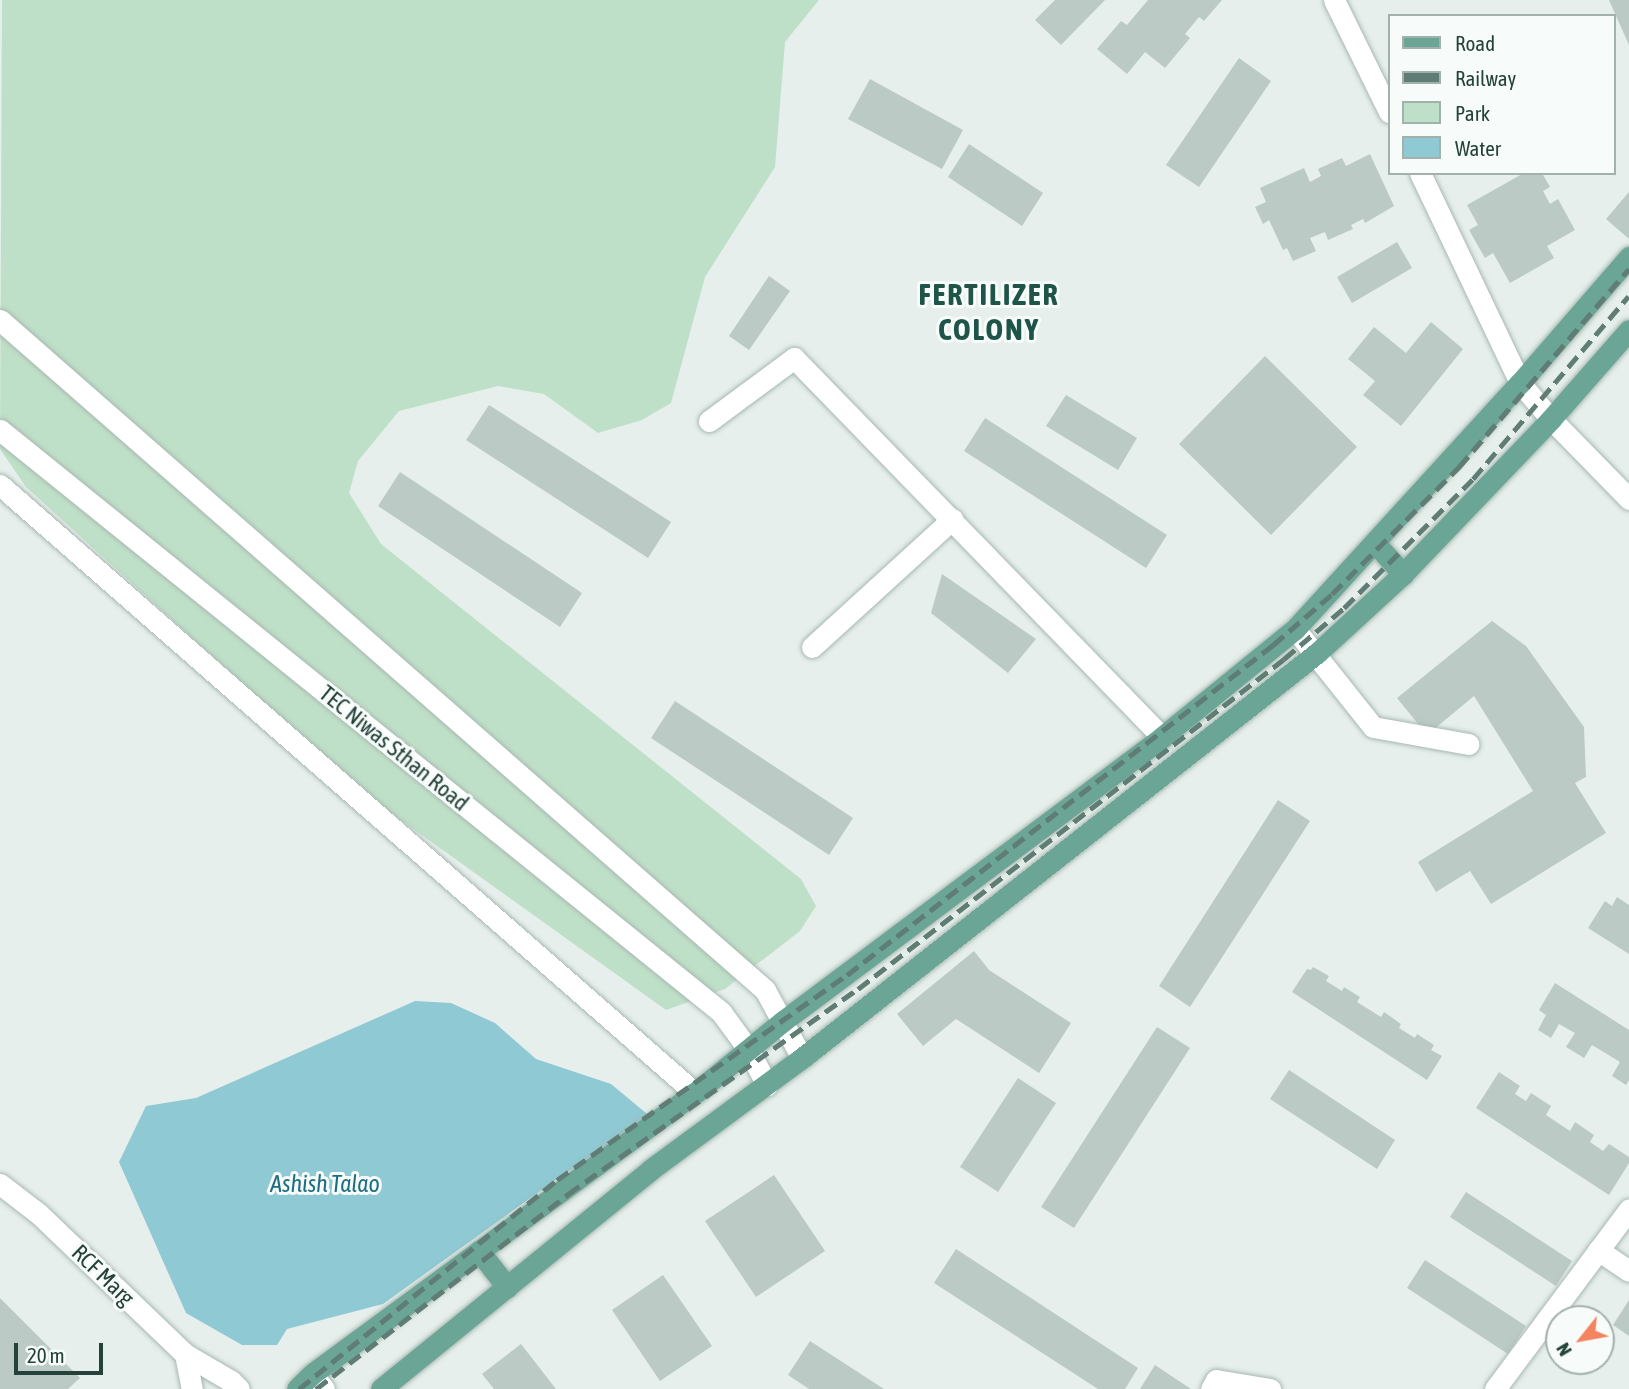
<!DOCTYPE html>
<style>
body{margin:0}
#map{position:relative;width:1629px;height:1389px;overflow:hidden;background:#e6efeb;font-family:"Asap Condensed",sans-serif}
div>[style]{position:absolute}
.green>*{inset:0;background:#bfe0c8}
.water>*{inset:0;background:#8ec9d4}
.building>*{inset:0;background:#bbcac4}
.roads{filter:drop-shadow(0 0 2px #a8b8b2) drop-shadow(0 0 2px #a8b8b2)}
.minor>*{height:21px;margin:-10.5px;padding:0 10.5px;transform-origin:10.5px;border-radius:10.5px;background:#fff}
.major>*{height:21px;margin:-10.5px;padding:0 10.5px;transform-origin:10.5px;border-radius:10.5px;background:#6aa596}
.rail>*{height:5px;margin-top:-2.5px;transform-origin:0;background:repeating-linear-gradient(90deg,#5f7d75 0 14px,transparent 0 21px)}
span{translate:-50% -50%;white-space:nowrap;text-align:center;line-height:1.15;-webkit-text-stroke:6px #f7fbf9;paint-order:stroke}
.street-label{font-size:23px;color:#24423a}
.water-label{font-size:24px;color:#1c6f80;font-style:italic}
.district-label{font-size:30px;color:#1f5548;font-weight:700;letter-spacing:2px}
.legend{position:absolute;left:1388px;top:14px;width:228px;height:161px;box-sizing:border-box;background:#f7fbf9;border:2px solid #a3b1ad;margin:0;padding:9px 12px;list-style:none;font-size:21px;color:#24423a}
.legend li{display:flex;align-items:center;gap:14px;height:35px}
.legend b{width:35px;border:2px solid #a3b1ad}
.north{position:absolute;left:1545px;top:1305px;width:70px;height:70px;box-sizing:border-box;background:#f7fbf9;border:2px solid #a3b1ad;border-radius:50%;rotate:239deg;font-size:19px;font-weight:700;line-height:28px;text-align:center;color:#24423a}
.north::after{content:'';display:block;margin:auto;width:24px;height:32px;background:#f4845f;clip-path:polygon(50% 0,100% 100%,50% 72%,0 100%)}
.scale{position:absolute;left:14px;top:1343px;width:89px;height:32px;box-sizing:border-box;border:4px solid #24423a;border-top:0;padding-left:9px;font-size:21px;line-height:24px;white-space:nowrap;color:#24423a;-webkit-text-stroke:5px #f7fbf9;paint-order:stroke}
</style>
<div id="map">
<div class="green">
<i style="clip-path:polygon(2px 0,819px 0,785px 42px,775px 167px,705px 277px,671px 403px,642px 420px,598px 433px,544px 394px,498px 386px,399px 411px,358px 461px,349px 493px,381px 544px,801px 879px,816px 906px,800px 931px,725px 989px,666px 1010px,363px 793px,26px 487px,0 449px)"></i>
</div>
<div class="water">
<i style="clip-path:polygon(415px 1001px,451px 1003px,495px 1023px,536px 1059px,611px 1084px,652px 1118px,561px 1176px,383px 1304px,287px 1329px,277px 1345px,242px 1345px,186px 1313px,119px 1162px,146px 1106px,196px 1098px)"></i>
</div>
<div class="building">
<i style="clip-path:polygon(1055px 0,1105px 0,1061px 45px,1035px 20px)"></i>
<i style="clip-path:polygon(1148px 0,1222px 0,1204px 21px,1199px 17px,1185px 34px,1190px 38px,1165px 68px,1145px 52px,1127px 74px,1097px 49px,1121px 21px,1127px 25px)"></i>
<i style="clip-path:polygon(1609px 0,1629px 0,1629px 45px)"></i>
<i style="clip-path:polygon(1239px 58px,1271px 81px,1199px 187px,1166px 165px)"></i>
<i style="clip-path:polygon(870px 79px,963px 130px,942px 169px,848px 119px)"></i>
<i style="clip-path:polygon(969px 144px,1043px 193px,1022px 226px,948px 177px)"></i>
<i style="clip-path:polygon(1370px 154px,1394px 206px,1365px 223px,1363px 219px,1351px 225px,1353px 229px,1328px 240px,1325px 232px,1310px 238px,1316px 251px,1293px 261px,1287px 248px,1283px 250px,1269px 220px,1263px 224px,1255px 207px,1266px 202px,1260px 188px,1304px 168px,1310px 182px,1321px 176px,1318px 169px,1342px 158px,1346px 166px)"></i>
<i style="clip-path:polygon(1524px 173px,1542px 173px,1550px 187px,1543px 191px,1550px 204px,1558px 199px,1575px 230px,1547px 246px,1554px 258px,1510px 283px,1493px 253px,1485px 258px,1469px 230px,1478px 225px,1467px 205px)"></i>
<i style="clip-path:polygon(1629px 192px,1629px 239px,1606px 219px)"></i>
<i style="clip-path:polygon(1397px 242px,1412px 268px,1352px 303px,1337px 277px)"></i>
<i style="clip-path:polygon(769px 276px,790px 291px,749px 350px,729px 336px)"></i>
<i style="clip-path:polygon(1431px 322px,1463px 349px,1401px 426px,1363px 395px,1375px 381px,1348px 359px,1374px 327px,1406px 353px)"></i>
<i style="clip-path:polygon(1265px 356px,1357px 447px,1271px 535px,1179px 444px)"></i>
<i style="clip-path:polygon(1066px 395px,1137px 438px,1118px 470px,1046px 426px)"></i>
<i style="clip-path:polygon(489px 405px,671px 522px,648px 558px,466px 440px)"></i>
<i style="clip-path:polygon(985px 418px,1167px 535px,1146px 568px,964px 451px)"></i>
<i style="clip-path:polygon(400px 472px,582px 593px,560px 627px,378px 506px)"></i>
<i style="clip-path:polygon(942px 574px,1036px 639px,1008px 673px,931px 613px)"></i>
<i style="clip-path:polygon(1492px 621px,1526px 646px,1584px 727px,1586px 777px,1575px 783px,1606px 833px,1491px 904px,1470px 871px,1436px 892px,1418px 862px,1533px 791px,1474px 696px,1427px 735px,1397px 698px)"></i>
<i style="clip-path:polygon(675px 701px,853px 818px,829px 855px,651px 738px)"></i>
<i style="clip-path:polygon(1278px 800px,1310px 821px,1190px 1007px,1159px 986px)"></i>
<i style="clip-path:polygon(1617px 897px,1629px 905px,1629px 954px,1588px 928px,1605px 901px,1612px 906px)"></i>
<i style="clip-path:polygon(974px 951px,989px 970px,1071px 1023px,1039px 1073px,956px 1019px,923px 1046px,897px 1014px)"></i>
<i style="clip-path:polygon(1313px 967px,1329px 976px,1326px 981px,1342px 991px,1344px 987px,1360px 997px,1357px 1002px,1381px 1017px,1384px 1012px,1401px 1024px,1399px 1028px,1415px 1038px,1417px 1034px,1434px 1045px,1431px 1050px,1442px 1056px,1427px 1080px,1292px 992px,1307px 969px,1311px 970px)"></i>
<i style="clip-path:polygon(1555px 983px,1629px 1030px,1629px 1080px,1626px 1085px,1612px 1076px,1620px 1062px,1592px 1045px,1584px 1058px,1566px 1047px,1575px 1033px,1559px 1024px,1551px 1038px,1538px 1030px,1546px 1015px,1539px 1010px)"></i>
<i style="clip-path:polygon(1157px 1027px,1190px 1048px,1074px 1228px,1041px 1207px)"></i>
<i style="clip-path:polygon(1289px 1070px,1395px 1140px,1377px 1169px,1270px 1099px)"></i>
<i style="clip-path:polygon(1499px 1072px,1520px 1086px,1515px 1094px,1526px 1101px,1531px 1093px,1551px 1106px,1546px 1115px,1570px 1131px,1575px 1122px,1594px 1135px,1590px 1142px,1603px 1151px,1609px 1144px,1629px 1157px,1629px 1163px,1609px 1195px,1476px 1108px)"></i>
<i style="clip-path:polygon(1018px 1078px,1056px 1103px,998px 1192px,960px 1167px)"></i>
<i style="clip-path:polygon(774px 1175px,825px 1251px,756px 1297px,705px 1221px)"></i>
<i style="clip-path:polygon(1466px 1192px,1572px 1261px,1556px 1286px,1450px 1217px)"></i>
<i style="clip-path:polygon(956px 1249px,1138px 1368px,1125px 1389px,1098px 1389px,934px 1283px)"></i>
<i style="clip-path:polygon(1425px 1260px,1526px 1326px,1508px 1354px,1407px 1288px)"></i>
<i style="clip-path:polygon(663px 1275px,712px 1346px,660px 1381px,612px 1310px)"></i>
<i style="clip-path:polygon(0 1298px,80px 1378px,68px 1389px,0 1389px)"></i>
<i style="clip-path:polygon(1629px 1300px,1629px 1336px,1613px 1325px)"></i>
<i style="clip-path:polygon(810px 1341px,884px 1389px,809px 1389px,788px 1375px)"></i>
<i style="clip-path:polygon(521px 1344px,556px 1389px,494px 1389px,482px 1374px)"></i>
<i style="clip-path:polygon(1155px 1365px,1191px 1389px,1140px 1389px)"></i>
</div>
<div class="roads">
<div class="minor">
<i style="left:1334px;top:0;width:125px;rotate:63.8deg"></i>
<i style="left:1420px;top:173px;width:233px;rotate:64.5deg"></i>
<i style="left:1520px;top:383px;width:48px;rotate:49.3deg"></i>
<i style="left:1551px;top:419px;width:112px;rotate:45.7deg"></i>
<i style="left:0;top:320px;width:1017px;rotate:41.21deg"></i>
<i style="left:765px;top:990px;width:77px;rotate:61.4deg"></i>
<i style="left:709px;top:421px;width:106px;rotate:-36.5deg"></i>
<i style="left:794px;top:358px;width:528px;rotate:45.84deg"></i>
<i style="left:0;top:430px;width:927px;rotate:38.91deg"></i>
<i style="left:721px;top:1012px;width:46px;rotate:53.9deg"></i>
<i style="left:748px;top:1049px;width:41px;rotate:62.2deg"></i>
<i style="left:0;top:485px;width:923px;rotate:41.18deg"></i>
<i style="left:1295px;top:629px;width:125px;rotate:51.5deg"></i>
<i style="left:1373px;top:727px;width:97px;rotate:10.1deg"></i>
<i style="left:812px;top:647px;width:190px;rotate:-42.4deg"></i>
<i style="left:0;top:1184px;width:49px;rotate:37.6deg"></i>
<i style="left:39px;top:1214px;width:202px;rotate:43.8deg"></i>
<i style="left:185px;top:1354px;width:53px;rotate:30.4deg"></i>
<i style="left:231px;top:1381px;width:11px;rotate:45deg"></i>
<i style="left:1598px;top:1250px;width:37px;rotate:34deg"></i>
<i style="left:185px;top:1354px;width:36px;rotate:79deg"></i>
<i style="left:312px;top:1374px;width:19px;rotate:51deg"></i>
<i style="left:1211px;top:1389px;width:10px;rotate:-61deg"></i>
<i style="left:1216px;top:1380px;width:55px;rotate:9.5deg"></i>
<i style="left:1495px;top:1389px;width:224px;rotate:-53.3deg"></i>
</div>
<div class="major">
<i style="left:1375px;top:543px;width:42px;rotate:47.9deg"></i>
<i style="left:479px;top:1251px;width:46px;rotate:52.1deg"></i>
<i style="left:297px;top:1389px;width:21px;rotate:-45deg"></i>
<i style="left:312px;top:1374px;width:475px;rotate:-36.3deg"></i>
<i style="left:695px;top:1093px;width:114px;rotate:-39.3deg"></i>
<i style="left:783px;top:1021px;width:474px;rotate:-36.8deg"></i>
<i style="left:1162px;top:737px;width:171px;rotate:-39.1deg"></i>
<i style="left:1295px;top:629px;width:333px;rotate:-47.6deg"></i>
<i style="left:1520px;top:383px;width:167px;rotate:-49.1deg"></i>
<i style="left:381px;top:1389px;width:347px;rotate:-39.1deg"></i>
<i style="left:650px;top:1170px;width:189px;rotate:-36.4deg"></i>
<i style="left:802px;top:1058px;width:655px;rotate:-38.18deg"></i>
<i style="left:1317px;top:653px;width:117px;rotate:-42.6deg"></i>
<i style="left:1403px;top:574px;width:214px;rotate:-46.3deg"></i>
<i style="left:1551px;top:419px;width:118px;rotate:-48.8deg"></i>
</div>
</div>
<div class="rail">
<i style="left:299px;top:1389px;width:332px;rotate:-39deg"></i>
<i style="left:557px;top:1180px;width:355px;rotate:-35.3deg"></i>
<i style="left:847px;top:975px;width:539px;rotate:-37.76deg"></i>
<i style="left:1273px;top:645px;width:78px;rotate:-40.8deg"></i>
<i style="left:1332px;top:594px;width:180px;rotate:-45deg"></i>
<i style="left:1459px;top:467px;width:261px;rotate:-49.4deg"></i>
<i style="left:316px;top:1389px;width:319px;rotate:-37.7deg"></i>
<i style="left:568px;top:1194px;width:355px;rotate:-35.3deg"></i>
<i style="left:858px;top:989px;width:539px;rotate:-37.76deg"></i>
<i style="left:1284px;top:659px;width:79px;rotate:-40.4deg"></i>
<i style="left:1344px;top:608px;width:182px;rotate:-45deg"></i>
<i style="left:1473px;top:479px;width:240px;rotate:-49.6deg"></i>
</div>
<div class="street-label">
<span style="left:394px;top:748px;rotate:39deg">TEC Niwas Sthan Road</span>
<span style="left:103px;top:1275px;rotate:44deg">RCF Marg</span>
</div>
<div class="water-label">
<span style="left:325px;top:1184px">Ashish Talao</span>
</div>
<div class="district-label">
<span style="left:989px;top:311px">FERTILIZER<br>COLONY</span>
</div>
<ul class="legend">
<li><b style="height:9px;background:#6aa596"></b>Road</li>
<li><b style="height:9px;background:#5f7d75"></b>Railway</li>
<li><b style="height:19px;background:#bfe0c8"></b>Park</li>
<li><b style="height:19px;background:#8ec9d4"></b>Water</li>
</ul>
<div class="north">N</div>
<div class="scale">20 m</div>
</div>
